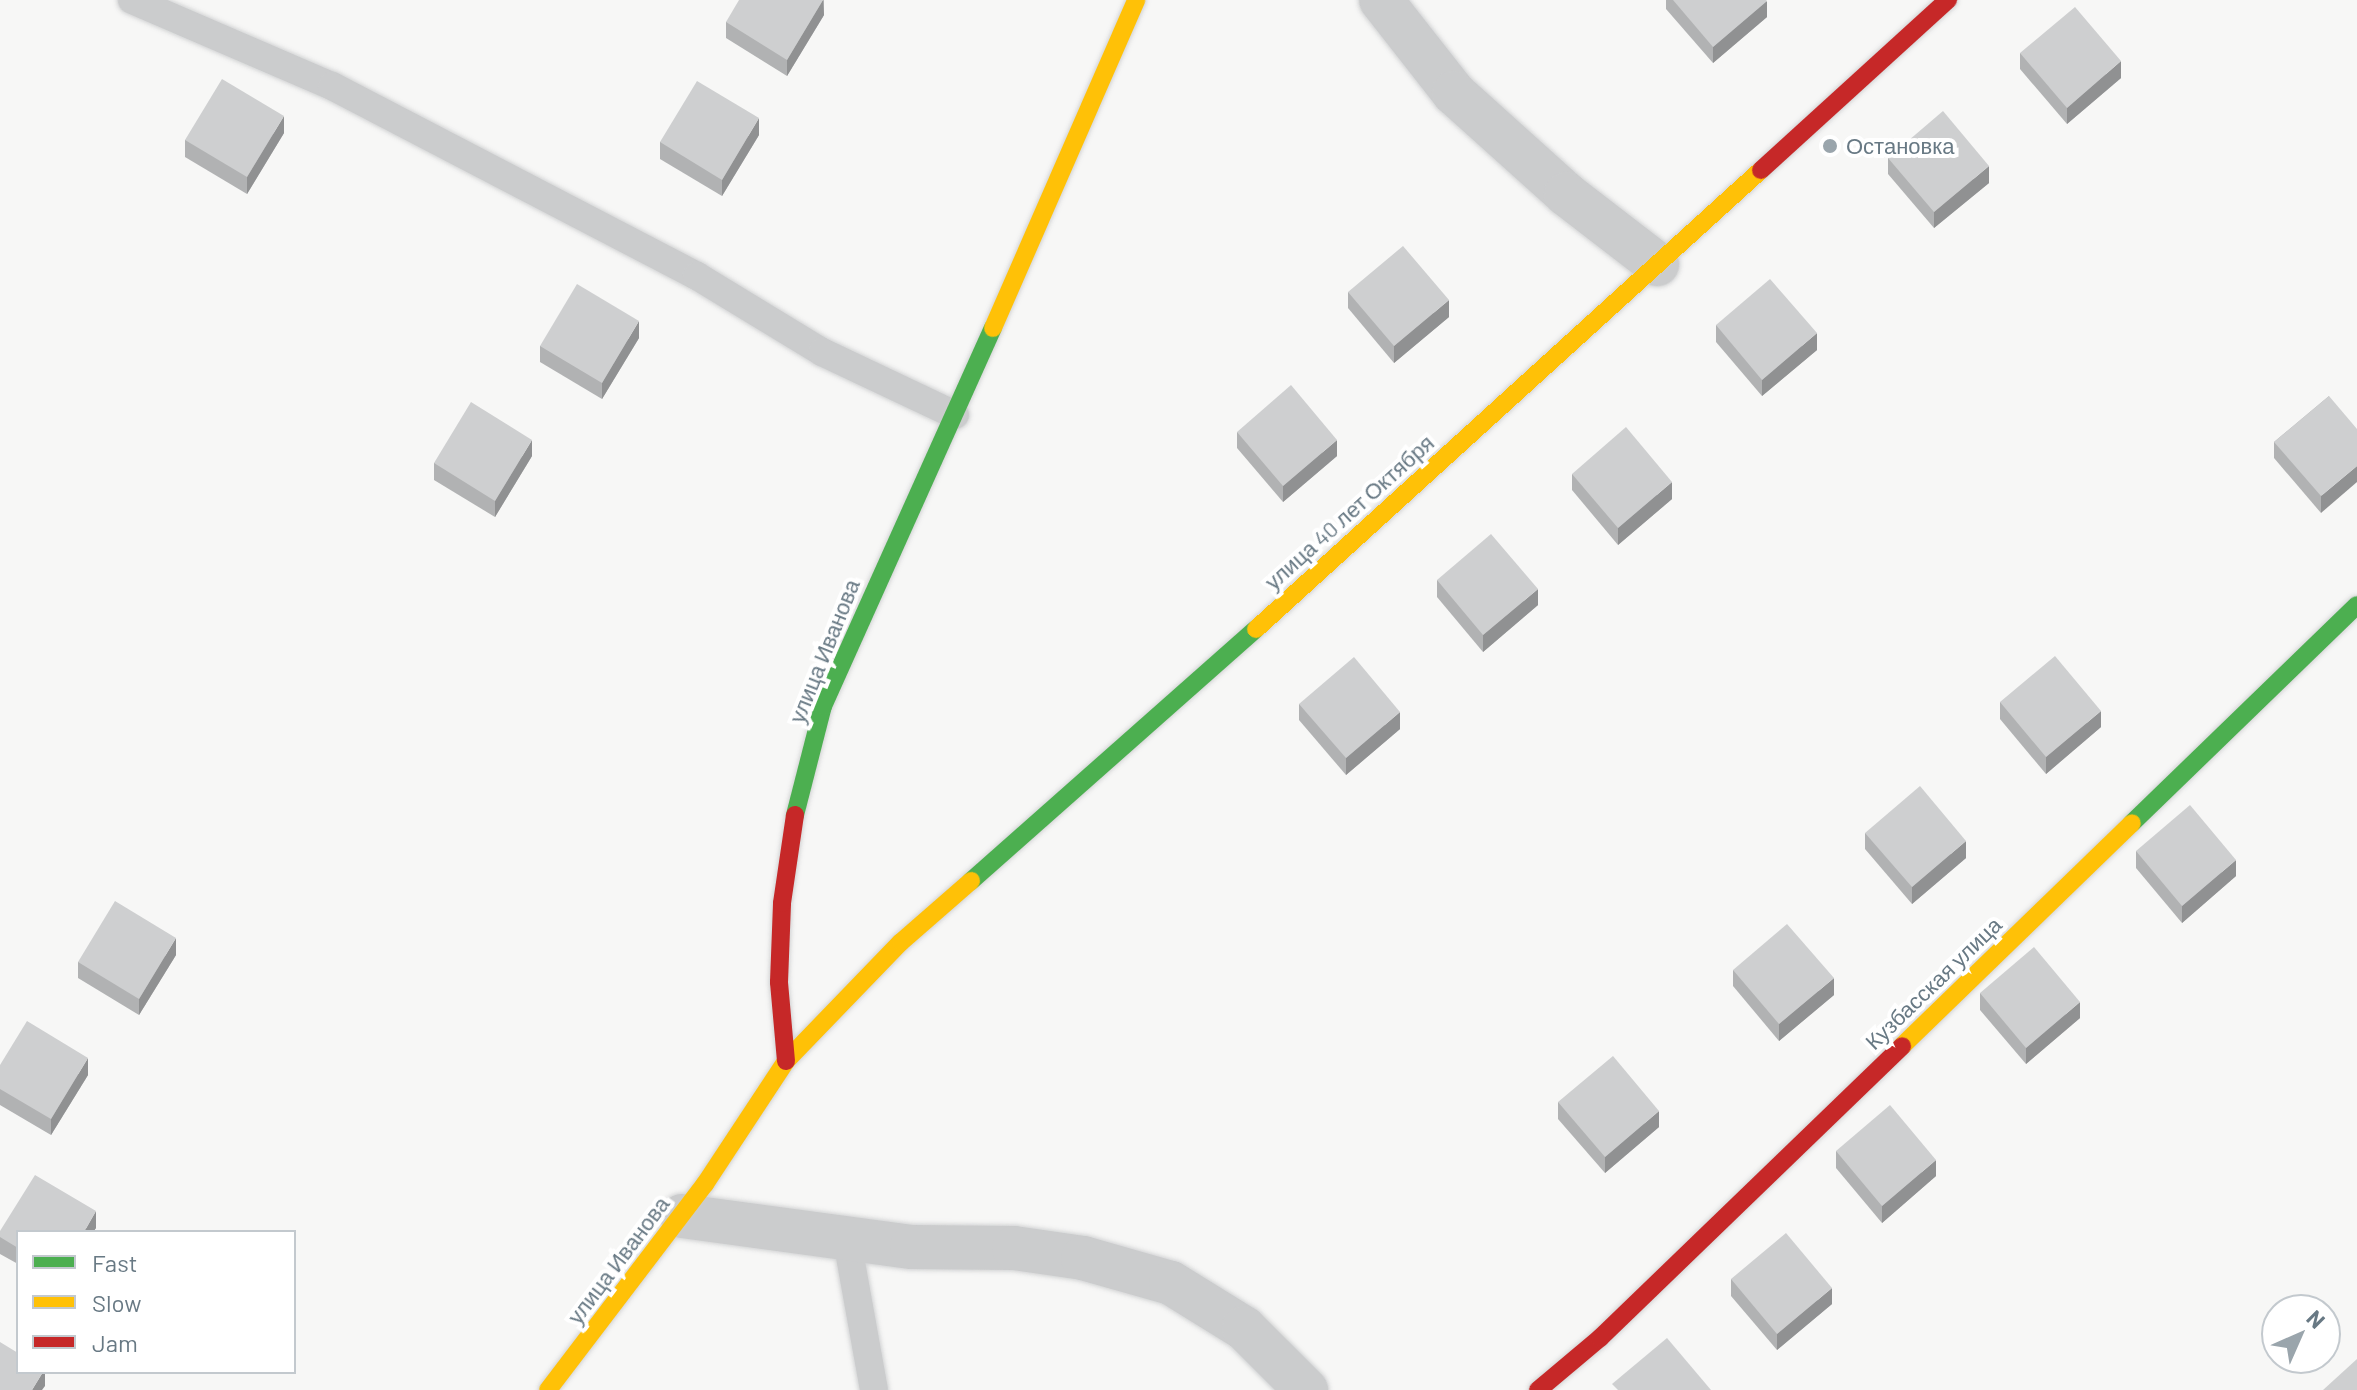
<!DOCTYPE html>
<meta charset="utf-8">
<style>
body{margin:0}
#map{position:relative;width:2357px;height:1390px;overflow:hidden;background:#f7f7f6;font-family:Barlow,sans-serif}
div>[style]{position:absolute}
.roads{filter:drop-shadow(0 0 2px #d3d4d5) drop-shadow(0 0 2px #d3d4d5)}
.lane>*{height:28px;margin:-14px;padding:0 14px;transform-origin:14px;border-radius:14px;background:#cbcccd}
.street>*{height:44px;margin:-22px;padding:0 22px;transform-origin:22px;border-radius:22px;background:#cbcccd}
.fast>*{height:18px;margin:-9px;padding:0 9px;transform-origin:9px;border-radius:9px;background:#4caf50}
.slow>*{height:18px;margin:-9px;padding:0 9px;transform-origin:9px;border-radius:9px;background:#ffc107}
.jam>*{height:18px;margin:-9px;padding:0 9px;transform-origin:9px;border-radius:9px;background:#c62828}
.wall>*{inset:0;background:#b1b2b3}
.shaded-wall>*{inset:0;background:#909192}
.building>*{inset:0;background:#cecfd0}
.dots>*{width:22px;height:22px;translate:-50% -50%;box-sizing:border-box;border:4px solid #fff;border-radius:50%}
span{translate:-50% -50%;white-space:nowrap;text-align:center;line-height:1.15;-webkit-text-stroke:8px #fff;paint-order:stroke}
.poi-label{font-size:22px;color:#687984}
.left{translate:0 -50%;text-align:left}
.street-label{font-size:22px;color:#687984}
.legend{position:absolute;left:16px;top:1230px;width:280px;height:144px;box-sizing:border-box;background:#fff;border:2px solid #c3c9ce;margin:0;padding:10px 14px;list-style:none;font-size:24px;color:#687984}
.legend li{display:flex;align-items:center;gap:16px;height:40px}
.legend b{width:40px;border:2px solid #c3c9ce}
.north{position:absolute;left:2261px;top:1294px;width:80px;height:80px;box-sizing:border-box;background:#fff;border:2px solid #c3c9ce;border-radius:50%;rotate:45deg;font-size:22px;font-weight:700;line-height:32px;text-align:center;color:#687984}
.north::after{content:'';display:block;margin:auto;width:28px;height:36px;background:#9aa5ac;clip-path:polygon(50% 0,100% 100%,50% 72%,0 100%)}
</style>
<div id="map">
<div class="roads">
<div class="lane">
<i style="left:132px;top:0;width:218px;rotate:23.3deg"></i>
<i style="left:332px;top:86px;width:411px;rotate:27.5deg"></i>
<i style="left:697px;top:276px;width:146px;rotate:31.3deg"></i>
<i style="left:822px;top:352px;width:147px;rotate:25.3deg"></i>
<i style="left:847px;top:1240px;width:152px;rotate:79.8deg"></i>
</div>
<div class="street">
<i style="left:1381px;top:0;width:118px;rotate:51.9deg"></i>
<i style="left:1454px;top:93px;width:151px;rotate:42deg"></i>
<i style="left:1566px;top:194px;width:115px;rotate:37.6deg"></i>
<i style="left:682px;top:1216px;width:232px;rotate:7.7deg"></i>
<i style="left:912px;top:1247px;width:102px;rotate:0.6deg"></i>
<i style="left:1014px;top:1248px;width:70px;rotate:8.2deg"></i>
<i style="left:1083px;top:1258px;width:91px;rotate:15.9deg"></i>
<i style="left:1171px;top:1283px;width:86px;rotate:31.7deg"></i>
<i style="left:1244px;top:1328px;width:88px;rotate:45deg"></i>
</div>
<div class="fast">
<i style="left:795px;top:815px;width:113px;rotate:-75.6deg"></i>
<i style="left:823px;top:706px;width:414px;rotate:-65.8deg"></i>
<i style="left:2132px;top:823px;width:313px;rotate:-44.1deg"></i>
<i style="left:971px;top:881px;width:380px;rotate:-41.5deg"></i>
</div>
<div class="slow">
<i style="left:993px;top:328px;width:358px;rotate:-66.4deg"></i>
<i style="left:1256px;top:629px;width:682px;rotate:-42.27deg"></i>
<i style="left:1902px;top:1046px;width:320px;rotate:-44.1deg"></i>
<i style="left:548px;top:1390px;width:259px;rotate:-52.7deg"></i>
<i style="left:705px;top:1184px;width:147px;rotate:-56.6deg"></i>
<i style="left:786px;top:1061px;width:165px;rotate:-46deg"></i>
<i style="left:901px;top:942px;width:93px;rotate:-41.1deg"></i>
</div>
<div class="jam">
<i style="left:1761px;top:170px;width:253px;rotate:-42.3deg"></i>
<i style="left:786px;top:1061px;width:79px;rotate:-95.1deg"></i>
<i style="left:779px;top:982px;width:79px;rotate:-87.8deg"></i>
<i style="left:782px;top:903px;width:89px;rotate:-81.6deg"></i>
<i style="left:1538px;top:1390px;width:81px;rotate:-40deg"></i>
<i style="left:1600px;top:1338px;width:420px;rotate:-44deg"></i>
</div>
</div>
<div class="wall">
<i style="clip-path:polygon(824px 0,824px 15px,787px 76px,726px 38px,726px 22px)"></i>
<i style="clip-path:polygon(1666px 0,1766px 0,1767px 17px,1713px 63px,1666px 9px)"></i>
<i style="clip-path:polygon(2020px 53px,2121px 78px,2067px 124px,2020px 69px)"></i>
<i style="clip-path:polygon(284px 133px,247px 194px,185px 157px,185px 140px)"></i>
<i style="clip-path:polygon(759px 135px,722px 196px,660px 159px,660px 142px)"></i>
<i style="clip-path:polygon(1888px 158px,1989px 183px,1934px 228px,1888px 174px)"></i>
<i style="clip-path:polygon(1348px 292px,1449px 317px,1394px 363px,1348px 308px)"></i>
<i style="clip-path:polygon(1716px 325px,1817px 350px,1762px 396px,1716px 342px)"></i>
<i style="clip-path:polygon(639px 338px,602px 399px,540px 362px,540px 346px)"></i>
<i style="clip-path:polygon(2329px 396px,2321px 513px,2274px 458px,2274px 442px)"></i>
<i style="clip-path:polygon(1237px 432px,1337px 456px,1283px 502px,1237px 448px)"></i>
<i style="clip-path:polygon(532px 456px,495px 517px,434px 480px,434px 463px)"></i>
<i style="clip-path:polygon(1572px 474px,1672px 499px,1618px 545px,1572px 490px)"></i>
<i style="clip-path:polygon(1437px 580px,1538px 605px,1483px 652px,1437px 597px)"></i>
<i style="clip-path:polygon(2000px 702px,2101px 727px,2046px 774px,2000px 719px)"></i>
<i style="clip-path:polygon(1299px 704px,1400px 729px,1346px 775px,1299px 720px)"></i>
<i style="clip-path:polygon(1865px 833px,1966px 858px,1912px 904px,1865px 849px)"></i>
<i style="clip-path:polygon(2136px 851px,2236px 876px,2182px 923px,2136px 868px)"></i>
<i style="clip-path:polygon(176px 955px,139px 1015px,78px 978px,78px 962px)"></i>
<i style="clip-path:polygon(1733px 970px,1834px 995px,1779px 1041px,1733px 986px)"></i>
<i style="clip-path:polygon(1980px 993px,2080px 1018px,2026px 1064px,1980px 1010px)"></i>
<i style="clip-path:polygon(0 1065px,88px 1075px,51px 1135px,0 1105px)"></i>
<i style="clip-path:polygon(1558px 1102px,1659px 1127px,1605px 1173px,1558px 1119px)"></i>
<i style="clip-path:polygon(1836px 1151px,1936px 1176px,1882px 1223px,1836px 1168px)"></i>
<i style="clip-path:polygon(96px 1228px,93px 1232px,18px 1232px,18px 1264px,0 1254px,0 1231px)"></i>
<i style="clip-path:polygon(1731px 1279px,1832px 1304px,1777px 1350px,1731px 1296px)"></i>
</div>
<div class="shaded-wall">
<i style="clip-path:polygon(823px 0,824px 15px,787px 76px,787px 60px)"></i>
<i style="clip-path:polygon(1767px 1px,1767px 17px,1713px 63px,1713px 47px)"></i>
<i style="clip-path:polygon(2121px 61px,2121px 78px,2067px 124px,2067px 108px)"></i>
<i style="clip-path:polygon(284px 116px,284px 133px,247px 194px,247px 177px)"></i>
<i style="clip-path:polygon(759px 118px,759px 135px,722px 196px,722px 180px)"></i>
<i style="clip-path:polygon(1989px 166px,1989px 183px,1934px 228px,1934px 212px)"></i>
<i style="clip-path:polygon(1449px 300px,1449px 317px,1394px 363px,1394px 346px)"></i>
<i style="clip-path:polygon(639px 321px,639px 338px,602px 399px,602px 383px)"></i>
<i style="clip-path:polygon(1817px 333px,1817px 350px,1762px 396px,1762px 380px)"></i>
<i style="clip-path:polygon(532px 440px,532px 456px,495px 517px,495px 501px)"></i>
<i style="clip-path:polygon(1337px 440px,1337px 456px,1283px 502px,1283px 486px)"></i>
<i style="clip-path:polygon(2357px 466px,2357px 482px,2321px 513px,2321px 496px)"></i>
<i style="clip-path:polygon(1672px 482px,1672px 499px,1618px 545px,1618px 528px)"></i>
<i style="clip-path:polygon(1538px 589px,1538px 605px,1483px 652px,1483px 635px)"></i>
<i style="clip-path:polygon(2101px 711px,2101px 727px,2046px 774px,2046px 757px)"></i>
<i style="clip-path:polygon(1400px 712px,1400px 729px,1346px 775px,1346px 758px)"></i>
<i style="clip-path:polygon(1966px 841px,1966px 858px,1912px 904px,1912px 887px)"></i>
<i style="clip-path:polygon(2236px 860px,2236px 876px,2182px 923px,2182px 906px)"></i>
<i style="clip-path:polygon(176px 938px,176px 955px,139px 1015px,139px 999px)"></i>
<i style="clip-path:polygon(1834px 978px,1834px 995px,1779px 1041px,1779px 1024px)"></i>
<i style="clip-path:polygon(2080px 1002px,2080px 1018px,2026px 1064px,2026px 1048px)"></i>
<i style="clip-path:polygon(88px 1058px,88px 1075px,51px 1135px,51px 1119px)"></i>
<i style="clip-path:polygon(1659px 1111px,1659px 1127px,1605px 1173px,1605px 1157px)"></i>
<i style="clip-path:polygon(1936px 1160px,1936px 1176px,1882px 1223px,1882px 1206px)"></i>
<i style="clip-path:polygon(96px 1211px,96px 1228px,93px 1232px,84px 1232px)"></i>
<i style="clip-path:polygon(1832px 1288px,1832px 1304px,1777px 1350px,1777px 1334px)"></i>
<i style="clip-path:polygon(43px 1372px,45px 1372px,45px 1386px,42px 1390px,32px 1390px)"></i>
</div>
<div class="building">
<i style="clip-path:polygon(739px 0,823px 0,787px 60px,726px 22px)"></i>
<i style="clip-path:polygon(1673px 0,1766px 0,1767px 1px,1713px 47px)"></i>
<i style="clip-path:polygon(2075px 7px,2121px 61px,2067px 108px,2020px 53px)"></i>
<i style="clip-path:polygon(222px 79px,284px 116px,247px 177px,185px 140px)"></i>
<i style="clip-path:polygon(697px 81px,759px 118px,722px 180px,660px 142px)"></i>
<i style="clip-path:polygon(1943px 111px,1989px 166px,1934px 212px,1888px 158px)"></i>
<i style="clip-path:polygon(1403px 246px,1449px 300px,1394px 346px,1348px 292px)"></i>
<i style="clip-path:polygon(1770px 279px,1817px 333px,1762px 380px,1716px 325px)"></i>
<i style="clip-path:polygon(577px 284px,639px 321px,602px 383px,540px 346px)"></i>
<i style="clip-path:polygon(1291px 385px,1337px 440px,1283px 486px,1237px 432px)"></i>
<i style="clip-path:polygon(2329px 396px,2357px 429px,2357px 466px,2321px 496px,2274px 442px)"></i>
<i style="clip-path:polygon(471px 402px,532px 440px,495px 501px,434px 463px)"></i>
<i style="clip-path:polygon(1626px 427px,1672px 482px,1618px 528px,1572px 474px)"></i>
<i style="clip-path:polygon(1491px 534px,1538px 589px,1483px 635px,1437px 580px)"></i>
<i style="clip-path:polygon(2055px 656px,2101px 711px,2046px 757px,2000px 702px)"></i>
<i style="clip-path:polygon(1354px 657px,1400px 712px,1346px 758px,1299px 704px)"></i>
<i style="clip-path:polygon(1920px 786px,1966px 841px,1912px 887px,1865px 833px)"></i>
<i style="clip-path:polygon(2190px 805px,2236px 860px,2182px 906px,2136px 851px)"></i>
<i style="clip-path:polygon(115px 901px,176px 938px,139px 999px,78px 962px)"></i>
<i style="clip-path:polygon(1787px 924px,1834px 978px,1779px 1024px,1733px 970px)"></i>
<i style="clip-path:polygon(2034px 947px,2080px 1002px,2026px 1048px,1980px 993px)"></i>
<i style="clip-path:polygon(27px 1021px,88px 1058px,51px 1119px,0 1089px,0 1065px)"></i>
<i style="clip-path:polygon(1613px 1056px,1659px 1111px,1605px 1157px,1558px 1102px)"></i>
<i style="clip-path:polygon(1890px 1105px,1936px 1160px,1882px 1206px,1836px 1151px)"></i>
<i style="clip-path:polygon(35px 1175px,96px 1211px,84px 1232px,18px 1232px,18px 1248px,0 1237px,0 1231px)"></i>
<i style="clip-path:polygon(1786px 1233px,1832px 1288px,1777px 1334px,1731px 1279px)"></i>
<i style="clip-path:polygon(1667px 1338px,1711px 1390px,1618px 1390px,1612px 1384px)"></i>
<i style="clip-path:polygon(0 1342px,18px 1353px,18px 1372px,43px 1372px,32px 1390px,0 1390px)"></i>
<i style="clip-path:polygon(2357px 1359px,2357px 1390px,2323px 1390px)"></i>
</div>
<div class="dots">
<i style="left:1830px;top:146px;background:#9aa5ac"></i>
</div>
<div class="poi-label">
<span class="left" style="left:1846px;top:146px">Остановка</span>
</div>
<div class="street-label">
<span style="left:1349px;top:512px;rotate:-42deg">улица 40 лет Октября</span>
<span style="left:824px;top:651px;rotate:-68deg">улица Иванова</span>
<span style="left:1933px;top:983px;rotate:-44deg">Кузбасская улица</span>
<span style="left:618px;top:1260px;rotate:-53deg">улица Иванова</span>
</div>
<ul class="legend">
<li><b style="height:10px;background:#4caf50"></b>Fast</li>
<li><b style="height:10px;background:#ffc107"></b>Slow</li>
<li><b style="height:10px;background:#c62828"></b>Jam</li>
</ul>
<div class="north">N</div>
</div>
